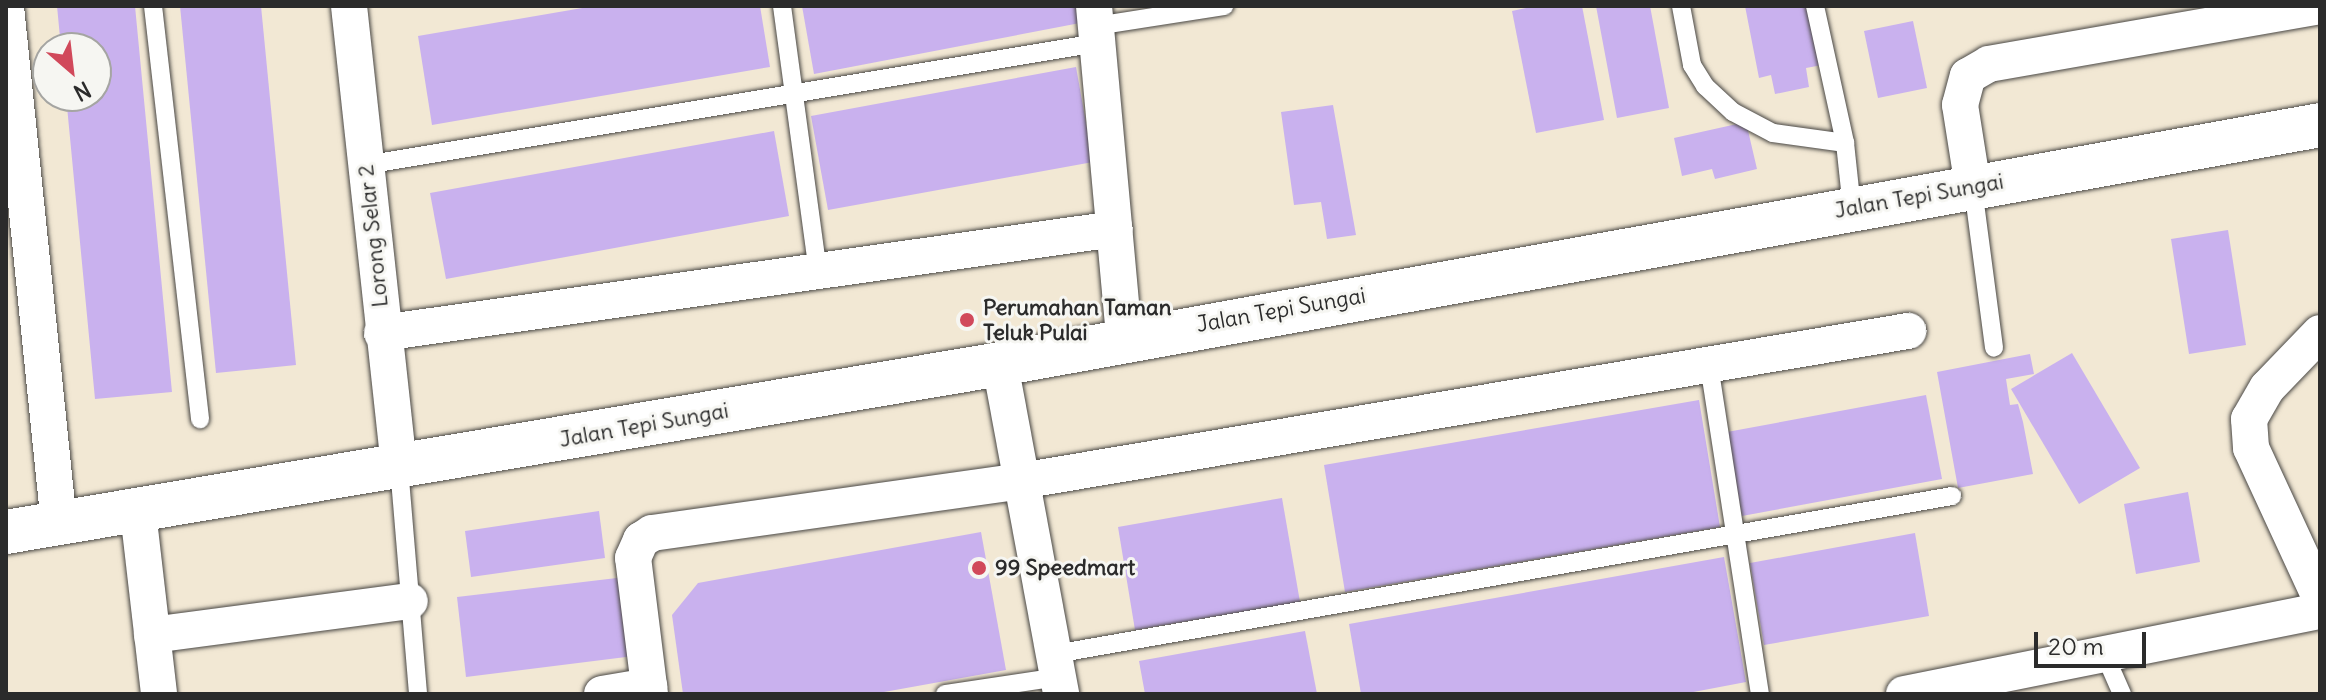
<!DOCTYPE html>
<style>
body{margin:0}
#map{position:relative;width:2326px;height:700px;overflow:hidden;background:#f2e8d4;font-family:Delius,sans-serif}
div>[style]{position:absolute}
.building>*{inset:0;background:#c9b1ee}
.roads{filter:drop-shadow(0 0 2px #494744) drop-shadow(0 0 2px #494744)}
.lane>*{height:18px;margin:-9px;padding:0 9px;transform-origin:9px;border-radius:9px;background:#fff}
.street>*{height:36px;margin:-18px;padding:0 18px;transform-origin:18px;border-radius:18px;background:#fff}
.secondary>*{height:44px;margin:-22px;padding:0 22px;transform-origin:22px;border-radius:22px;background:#fff}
.dots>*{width:22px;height:22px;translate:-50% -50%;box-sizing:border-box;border:4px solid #f6f6f2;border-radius:50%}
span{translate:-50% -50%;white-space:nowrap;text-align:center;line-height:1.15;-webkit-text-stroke:6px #f6f6f2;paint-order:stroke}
.street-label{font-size:22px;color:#2b2b2b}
.poi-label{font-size:22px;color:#2b2b2b;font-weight:700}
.left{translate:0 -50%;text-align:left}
.frame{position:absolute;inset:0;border:8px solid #2b2b2b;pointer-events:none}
.north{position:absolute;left:32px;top:32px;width:80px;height:80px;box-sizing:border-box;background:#f6f6f2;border:2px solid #a5a5a2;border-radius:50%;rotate:152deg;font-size:22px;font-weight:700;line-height:32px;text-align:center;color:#2b2b2b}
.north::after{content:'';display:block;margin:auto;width:28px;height:36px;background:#d1495b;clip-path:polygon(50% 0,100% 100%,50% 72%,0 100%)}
.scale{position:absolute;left:2034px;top:632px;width:112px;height:36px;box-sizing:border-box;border:4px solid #2b2b2b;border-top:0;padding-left:10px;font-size:24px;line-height:28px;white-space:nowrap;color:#2b2b2b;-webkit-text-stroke:6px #f6f6f2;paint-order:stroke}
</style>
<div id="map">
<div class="building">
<i style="clip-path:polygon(57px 6px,135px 6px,172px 392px,95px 399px,66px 96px,96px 96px,96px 48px,61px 48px)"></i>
<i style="clip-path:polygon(180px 6px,261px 6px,296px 365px,216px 373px)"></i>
<i style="clip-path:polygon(594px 6px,760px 6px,770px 67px,432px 125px,418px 36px)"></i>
<i style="clip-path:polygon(802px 6px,1077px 6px,1080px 23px,814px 74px)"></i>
<i style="clip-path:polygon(1535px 6px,1582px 6px,1604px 120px,1536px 133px,1512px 11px)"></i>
<i style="clip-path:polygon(1596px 6px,1650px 6px,1669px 108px,1617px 118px)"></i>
<i style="clip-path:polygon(1745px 6px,1810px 6px,1822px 65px,1806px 68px,1809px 87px,1775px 94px,1771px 75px,1759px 78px)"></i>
<i style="clip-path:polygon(1913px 21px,1927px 88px,1878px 98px,1864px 31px)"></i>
<i style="clip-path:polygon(1076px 67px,1093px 162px,828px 210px,811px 116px)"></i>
<i style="clip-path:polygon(1333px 105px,1356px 235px,1327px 239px,1321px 202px,1294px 205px,1281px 112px)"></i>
<i style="clip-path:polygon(1746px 122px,1757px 169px,1715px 179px,1712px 169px,1682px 176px,1674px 138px)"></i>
<i style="clip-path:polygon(774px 131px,789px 216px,446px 279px,430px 193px)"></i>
<i style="clip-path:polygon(2228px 230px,2246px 345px,2189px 354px,2171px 239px)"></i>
<i style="clip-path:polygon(2072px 353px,2140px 468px,2079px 504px,2011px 389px)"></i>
<i style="clip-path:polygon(2030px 354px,2034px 374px,2006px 379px,2010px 405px,2018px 404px,2023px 422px,2033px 474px,1958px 488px,1937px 372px)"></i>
<i style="clip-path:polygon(1926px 395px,1942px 479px,1742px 516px,1727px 432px)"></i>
<i style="clip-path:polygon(1699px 400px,1720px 527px,1345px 592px,1324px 465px)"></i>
<i style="clip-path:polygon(2188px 492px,2200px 562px,2136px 574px,2124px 504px)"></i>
<i style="clip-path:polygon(1282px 498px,1300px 602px,1135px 630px,1118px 527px)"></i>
<i style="clip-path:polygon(599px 511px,605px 558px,471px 577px,465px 531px)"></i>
<i style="clip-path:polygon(981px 532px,1006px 670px,873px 694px,683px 694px,672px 615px,698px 583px)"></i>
<i style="clip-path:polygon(1915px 533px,1929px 616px,1764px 645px,1750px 563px)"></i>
<i style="clip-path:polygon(1724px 557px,1746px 682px,1683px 694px,1361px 694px,1349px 624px)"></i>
<i style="clip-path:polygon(625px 577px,634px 656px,466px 677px,457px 597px)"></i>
<i style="clip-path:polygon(1305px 631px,1317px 694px,1145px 694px,1139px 661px)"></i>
</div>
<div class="roads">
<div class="lane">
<i style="left:153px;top:6px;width:416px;rotate:83.5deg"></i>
<i style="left:782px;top:6px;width:267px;rotate:82.3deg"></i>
<i style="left:1681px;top:6px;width:60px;rotate:79.4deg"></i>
<i style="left:1692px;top:65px;width:25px;rotate:58deg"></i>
<i style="left:1705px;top:86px;width:38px;rotate:43deg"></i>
<i style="left:1733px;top:112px;width:45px;rotate:27.7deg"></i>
<i style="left:1773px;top:133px;width:73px;rotate:7.9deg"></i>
<i style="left:1815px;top:6px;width:140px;rotate:77.6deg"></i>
<i style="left:1845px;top:143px;width:65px;rotate:83.9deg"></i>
<i style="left:1096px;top:26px;width:130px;rotate:-8.9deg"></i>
<i style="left:365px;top:165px;width:742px;rotate:-9.46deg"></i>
<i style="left:1973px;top:188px;width:161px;rotate:82.5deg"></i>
<i style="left:1709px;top:365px;width:333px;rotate:81.2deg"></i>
<i style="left:399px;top:467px;width:228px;rotate:85.2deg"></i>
<i style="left:2104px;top:653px;width:45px;rotate:66.3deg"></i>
<i style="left:1055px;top:654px;width:911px;rotate:-9.99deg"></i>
<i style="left:945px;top:694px;width:115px;rotate:-8.5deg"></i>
</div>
<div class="street">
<i style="left:349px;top:6px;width:464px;rotate:83.8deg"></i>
<i style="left:1094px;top:6px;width:333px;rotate:84.8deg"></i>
<i style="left:6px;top:7px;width:520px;rotate:84.15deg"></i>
<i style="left:1973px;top:187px;width:83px;rotate:-99deg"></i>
<i style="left:1960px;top:105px;width:30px;rotate:-75deg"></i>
<i style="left:1968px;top:76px;width:24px;rotate:-30deg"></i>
<i style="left:1989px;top:64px;width:336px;rotate:-9.9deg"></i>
<i style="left:382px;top:333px;width:740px;rotate:-8.08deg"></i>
<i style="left:2320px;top:333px;width:76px;rotate:133.9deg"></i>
<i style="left:2267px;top:388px;width:36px;rotate:120deg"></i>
<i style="left:2249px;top:419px;width:29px;rotate:86deg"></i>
<i style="left:2251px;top:448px;width:164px;rotate:65.2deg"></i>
<i style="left:1000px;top:364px;width:336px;rotate:79.5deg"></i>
<i style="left:138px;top:512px;width:183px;rotate:83.4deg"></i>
<i style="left:152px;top:635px;width:260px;rotate:-7.5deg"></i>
<i style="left:602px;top:694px;width:48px;rotate:-9.7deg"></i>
<i style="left:650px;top:694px;width:137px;rotate:-97.1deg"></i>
<i style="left:633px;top:558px;width:20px;rotate:-66deg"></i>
<i style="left:641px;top:540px;width:13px;rotate:-32deg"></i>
<i style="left:652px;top:533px;width:373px;rotate:-8deg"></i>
<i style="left:1021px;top:481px;width:900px;rotate:-9.6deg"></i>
<i style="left:1904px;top:694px;width:424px;rotate:-11.3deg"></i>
</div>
<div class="secondary">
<i style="left:6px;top:532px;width:1008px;rotate:-9.59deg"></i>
<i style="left:1000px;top:364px;width:1341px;rotate:-10.26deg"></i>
</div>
</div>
<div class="dots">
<i style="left:967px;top:320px;background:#d1495b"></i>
<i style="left:979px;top:568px;background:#d1495b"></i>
</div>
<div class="street-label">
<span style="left:1919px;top:196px;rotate:-10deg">Jalan Tepi Sungai</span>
<span style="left:373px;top:236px;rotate:-96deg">Lorong Selar 2</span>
<span style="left:1281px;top:310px;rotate:-10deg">Jalan Tepi Sungai</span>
<span style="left:644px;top:425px;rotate:-10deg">Jalan Tepi Sungai</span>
</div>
<div class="poi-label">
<span class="left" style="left:983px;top:320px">Perumahan Taman<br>Teluk Pulai</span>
<span class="left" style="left:995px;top:568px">99 Speedmart</span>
</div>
<div class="frame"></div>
<div class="north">N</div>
<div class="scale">20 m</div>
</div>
